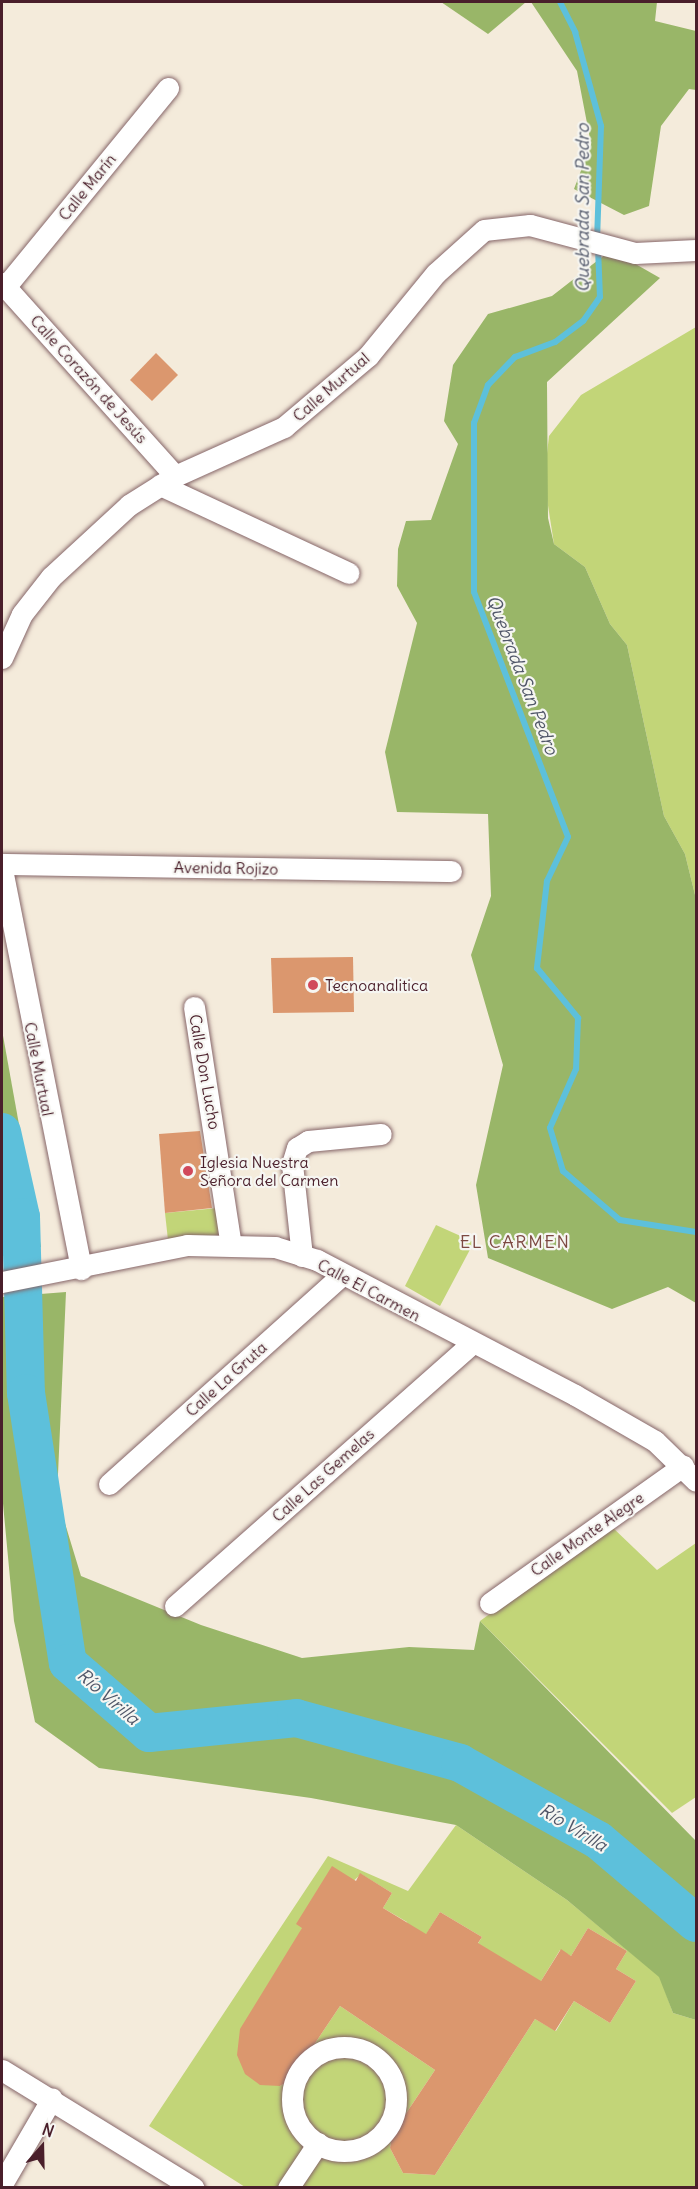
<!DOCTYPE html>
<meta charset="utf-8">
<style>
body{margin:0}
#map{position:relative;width:698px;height:2189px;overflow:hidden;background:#f4ebdb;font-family:Delius,sans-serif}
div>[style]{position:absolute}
.green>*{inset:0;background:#c2d578}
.forest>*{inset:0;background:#99b668}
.stream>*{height:6px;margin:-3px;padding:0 3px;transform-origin:3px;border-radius:3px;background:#5dc0db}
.river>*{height:38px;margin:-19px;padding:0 19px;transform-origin:19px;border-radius:19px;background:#5dc0db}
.building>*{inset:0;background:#db976e}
.roads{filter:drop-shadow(0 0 2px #866669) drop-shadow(0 0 2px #866669)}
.minor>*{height:21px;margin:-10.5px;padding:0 10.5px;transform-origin:10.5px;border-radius:10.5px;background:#fff}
.minor>.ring{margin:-10.5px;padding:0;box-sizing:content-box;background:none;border:21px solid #fff;border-radius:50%}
.dots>*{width:16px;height:16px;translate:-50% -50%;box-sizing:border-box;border:3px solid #f6f6f2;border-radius:50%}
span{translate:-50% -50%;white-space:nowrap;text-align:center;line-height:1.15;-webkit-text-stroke:4.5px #f6f6f2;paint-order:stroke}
.street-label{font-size:16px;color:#4a1f2b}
.poi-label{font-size:16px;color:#4a1f2b}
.left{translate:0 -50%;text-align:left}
.water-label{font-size:18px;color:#515769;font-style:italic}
.neighbourhood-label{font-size:18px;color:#7d4942;letter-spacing:1.5px}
.frame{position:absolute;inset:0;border:3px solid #4a1f2b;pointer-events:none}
.north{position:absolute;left:12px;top:2117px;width:60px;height:60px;-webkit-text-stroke:4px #f6f6f2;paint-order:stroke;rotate:20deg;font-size:16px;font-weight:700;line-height:24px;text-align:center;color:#4a1f2b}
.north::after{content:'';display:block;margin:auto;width:21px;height:27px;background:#4a1f2b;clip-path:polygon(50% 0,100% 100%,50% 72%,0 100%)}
</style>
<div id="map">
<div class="green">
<i style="clip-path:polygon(696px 327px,696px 899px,685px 854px,664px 816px,627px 645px,610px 624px,585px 567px,554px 544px,544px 480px,549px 436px,581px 395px)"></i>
<i style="clip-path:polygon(218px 1208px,221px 1235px,168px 1240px,165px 1213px)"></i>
<i style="clip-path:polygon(436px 1225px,474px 1242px,440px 1306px,405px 1286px)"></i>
<i style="clip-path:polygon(611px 1526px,657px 1570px,696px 1543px,696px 1797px,672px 1813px,480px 1621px)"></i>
<i style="clip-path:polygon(evenodd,456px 1825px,567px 1900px,660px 1977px,673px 2013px,696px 2020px,696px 2187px,245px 2187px,149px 2126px,328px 1856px,408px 1891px,456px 1825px,361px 1874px,392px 1893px,383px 1908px,407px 1922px,414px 1954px,440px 1912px,482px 1937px,448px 1992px,541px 1981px,560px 1950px,571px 1956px,588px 1928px,627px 1951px,616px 1969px,636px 1981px,610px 2023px,574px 2001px,556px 2031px,535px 2019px,435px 2175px,403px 2173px,390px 2148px,393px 2133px,435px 2070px,340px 2006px,291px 2079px,280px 2086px,302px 1928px,361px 1874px)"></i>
</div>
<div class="forest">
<i style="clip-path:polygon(441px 2px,526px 2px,488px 34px)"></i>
<i style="clip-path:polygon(531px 2px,657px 2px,655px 21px,696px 31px,696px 90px,689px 89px,661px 126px,649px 206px,624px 215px,574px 189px,591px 144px,577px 71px)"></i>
<i style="clip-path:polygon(611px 250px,660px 278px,547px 382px,548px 518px,554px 544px,585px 567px,610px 624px,627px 645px,664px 816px,685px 854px,696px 899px,696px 1303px,668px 1287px,612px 1309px,488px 1258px,476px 1185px,503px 1065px,471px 955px,491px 896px,488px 814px,397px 812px,385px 752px,417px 623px,397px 586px,398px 549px,406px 521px,431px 520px,458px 444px,444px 421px,453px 365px,488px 314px,552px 296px)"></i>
<i style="clip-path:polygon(2px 1030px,41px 1247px,2px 1256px)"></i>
<i style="clip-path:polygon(66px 1292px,57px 1497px,81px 1576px,201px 1625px,302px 1658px,409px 1647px,474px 1650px,480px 1621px,696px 1841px,696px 2020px,673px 2013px,659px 1977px,567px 1900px,456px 1825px,311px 1798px,99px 1768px,35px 1722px,14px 1621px,2px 1493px,2px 1297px)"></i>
</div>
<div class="stream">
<i style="left:560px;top:2px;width:34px;rotate:63deg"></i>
<i style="left:575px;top:32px;width:98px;rotate:74.5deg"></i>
<i style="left:601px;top:126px;width:112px;rotate:92deg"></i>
<i style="left:598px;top:248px;width:49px;rotate:87.7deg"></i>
<i style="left:600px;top:297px;width:29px;rotate:125deg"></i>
<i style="left:583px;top:321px;width:35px;rotate:143deg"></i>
<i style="left:555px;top:342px;width:43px;rotate:159.4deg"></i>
<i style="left:515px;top:357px;width:39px;rotate:134deg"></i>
<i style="left:488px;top:385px;width:40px;rotate:110.2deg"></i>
<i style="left:474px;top:423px;width:169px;rotate:90deg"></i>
<i style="left:474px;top:592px;width:262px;rotate:69deg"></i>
<i style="left:568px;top:837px;width:49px;rotate:115.5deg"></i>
<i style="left:547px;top:881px;width:88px;rotate:96.6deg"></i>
<i style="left:537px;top:968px;width:65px;rotate:50.6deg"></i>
<i style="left:578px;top:1018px;width:51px;rotate:92.2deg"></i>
<i style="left:576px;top:1069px;width:64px;rotate:113.8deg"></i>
<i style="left:550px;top:1128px;width:45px;rotate:73.2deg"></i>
<i style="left:563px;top:1171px;width:75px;rotate:40.7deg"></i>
<i style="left:620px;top:1220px;width:77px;rotate:9deg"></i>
</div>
<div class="river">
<i style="left:2px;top:1132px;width:87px;rotate:77.4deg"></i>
<i style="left:21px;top:1217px;width:176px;rotate:88.4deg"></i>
<i style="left:26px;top:1393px;width:273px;rotate:81.2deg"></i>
<i style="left:68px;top:1663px;width:107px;rotate:40.8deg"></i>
<i style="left:149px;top:1733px;width:148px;rotate:-5.8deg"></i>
<i style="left:296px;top:1718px;width:170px;rotate:15.3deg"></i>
<i style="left:460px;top:1763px;width:158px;rotate:29.2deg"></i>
<i style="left:598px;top:1840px;width:128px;rotate:40.3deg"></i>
</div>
<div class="building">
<i style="clip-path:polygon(156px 353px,178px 375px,152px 401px,130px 380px)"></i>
<i style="clip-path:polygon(353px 957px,354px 1012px,273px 1013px,271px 958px)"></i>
<i style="clip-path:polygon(200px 1131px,212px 1208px,165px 1213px,159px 1134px)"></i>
<i style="clip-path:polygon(332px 1866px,356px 1881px,360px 1873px,392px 1893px,383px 1908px,426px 1934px,440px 1912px,482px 1937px,478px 1943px,541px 1981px,561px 1949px,571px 1956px,588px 1928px,627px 1951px,616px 1969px,636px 1981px,610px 2023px,574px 2001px,555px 2031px,535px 2019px,435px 2175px,403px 2173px,390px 2148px,393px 2133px,435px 2070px,340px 2006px,291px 2079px,280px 2086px,260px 2085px,245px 2074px,237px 2055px,240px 2029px,302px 1928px,296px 1924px)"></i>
</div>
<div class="roads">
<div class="minor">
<i style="left:2px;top:283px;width:259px;rotate:48.1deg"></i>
<i style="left:6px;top:286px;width:256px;rotate:-50.7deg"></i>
<i style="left:160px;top:485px;width:208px;rotate:25deg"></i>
<i style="left:2px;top:658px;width:48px;rotate:-65.6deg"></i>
<i style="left:22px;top:614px;width:47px;rotate:-51.9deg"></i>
<i style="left:51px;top:577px;width:106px;rotate:-42.7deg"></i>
<i style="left:129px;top:505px;width:54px;rotate:-32.2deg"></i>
<i style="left:175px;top:476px;width:120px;rotate:-24.2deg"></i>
<i style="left:284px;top:427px;width:110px;rotate:-40.2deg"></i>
<i style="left:368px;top:356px;width:107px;rotate:-50.7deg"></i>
<i style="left:436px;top:273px;width:64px;rotate:-41.9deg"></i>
<i style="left:484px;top:230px;width:46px;rotate:-6.2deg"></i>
<i style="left:530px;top:225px;width:109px;rotate:14.9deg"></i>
<i style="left:635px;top:253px;width:61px;rotate:-2.8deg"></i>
<i style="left:2px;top:864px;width:449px;rotate:0.9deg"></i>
<i style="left:2px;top:869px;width:408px;rotate:78.8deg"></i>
<i style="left:194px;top:1007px;width:241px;rotate:81.2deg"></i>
<i style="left:302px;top:1256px;width:93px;rotate:-96.2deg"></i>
<i style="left:292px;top:1164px;width:17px;rotate:-73deg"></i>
<i style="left:297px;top:1148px;width:13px;rotate:-32deg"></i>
<i style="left:308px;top:1141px;width:73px;rotate:-5.5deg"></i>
<i style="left:2px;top:1282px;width:189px;rotate:-11.3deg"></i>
<i style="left:187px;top:1245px;width:88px;rotate:1.3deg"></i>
<i style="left:275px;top:1247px;width:44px;rotate:17.2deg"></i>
<i style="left:317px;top:1260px;width:291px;rotate:27.6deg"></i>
<i style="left:575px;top:1395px;width:92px;rotate:29.9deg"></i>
<i style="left:655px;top:1441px;width:57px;rotate:44.3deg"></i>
<i style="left:109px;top:1484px;width:314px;rotate:-41.9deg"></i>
<i style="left:490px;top:1603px;width:237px;rotate:-35.4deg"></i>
<i style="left:175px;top:1606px;width:395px;rotate:-41.5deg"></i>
<i class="ring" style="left:292px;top:2047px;width:83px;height:83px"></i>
<i style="left:2px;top:2070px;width:225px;rotate:31.6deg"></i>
<i style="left:2px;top:2184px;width:99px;rotate:-59.8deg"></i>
<i style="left:288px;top:2188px;width:54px;rotate:-56.3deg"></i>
</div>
</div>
<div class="dots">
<i style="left:313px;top:985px;background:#d1495b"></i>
<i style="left:188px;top:1171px;background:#d1495b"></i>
</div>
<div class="street-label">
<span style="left:87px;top:187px;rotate:-51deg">Calle Marín</span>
<span style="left:89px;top:379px;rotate:48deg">Calle Corazón de Jesús</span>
<span style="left:331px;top:387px;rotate:-41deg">Calle Murtual</span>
<span style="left:226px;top:868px;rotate:1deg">Avenida Rojizo</span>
<span style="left:39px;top:1069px;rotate:79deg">Calle Murtual</span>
<span style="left:205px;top:1072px;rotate:80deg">Calle Don Lucho</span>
<span style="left:369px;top:1290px;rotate:28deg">Calle El Carmen</span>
<span style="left:226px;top:1379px;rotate:-42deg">Calle La Gruta</span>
<span style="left:323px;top:1475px;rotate:-42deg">Calle Las Gemelas</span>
<span style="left:587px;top:1534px;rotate:-35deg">Calle Monte Alegre</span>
</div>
<div class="poi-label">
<span class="left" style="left:325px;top:985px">Tecnoanalitica</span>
<span class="left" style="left:200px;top:1171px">Iglesia Nuestra<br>Señora del Carmen</span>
</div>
<div class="water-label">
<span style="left:583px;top:208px;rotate:-90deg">Quebrada San Pedro</span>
<span style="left:522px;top:675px;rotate:69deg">Quebrada San Pedro</span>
<span style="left:108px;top:1697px;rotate:41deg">Río Virilla</span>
<span style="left:573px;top:1828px;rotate:31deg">Río Virilla</span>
</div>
<div class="neighbourhood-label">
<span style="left:515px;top:1242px">EL CARMEN</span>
</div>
<div class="frame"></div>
<div class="north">N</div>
</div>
